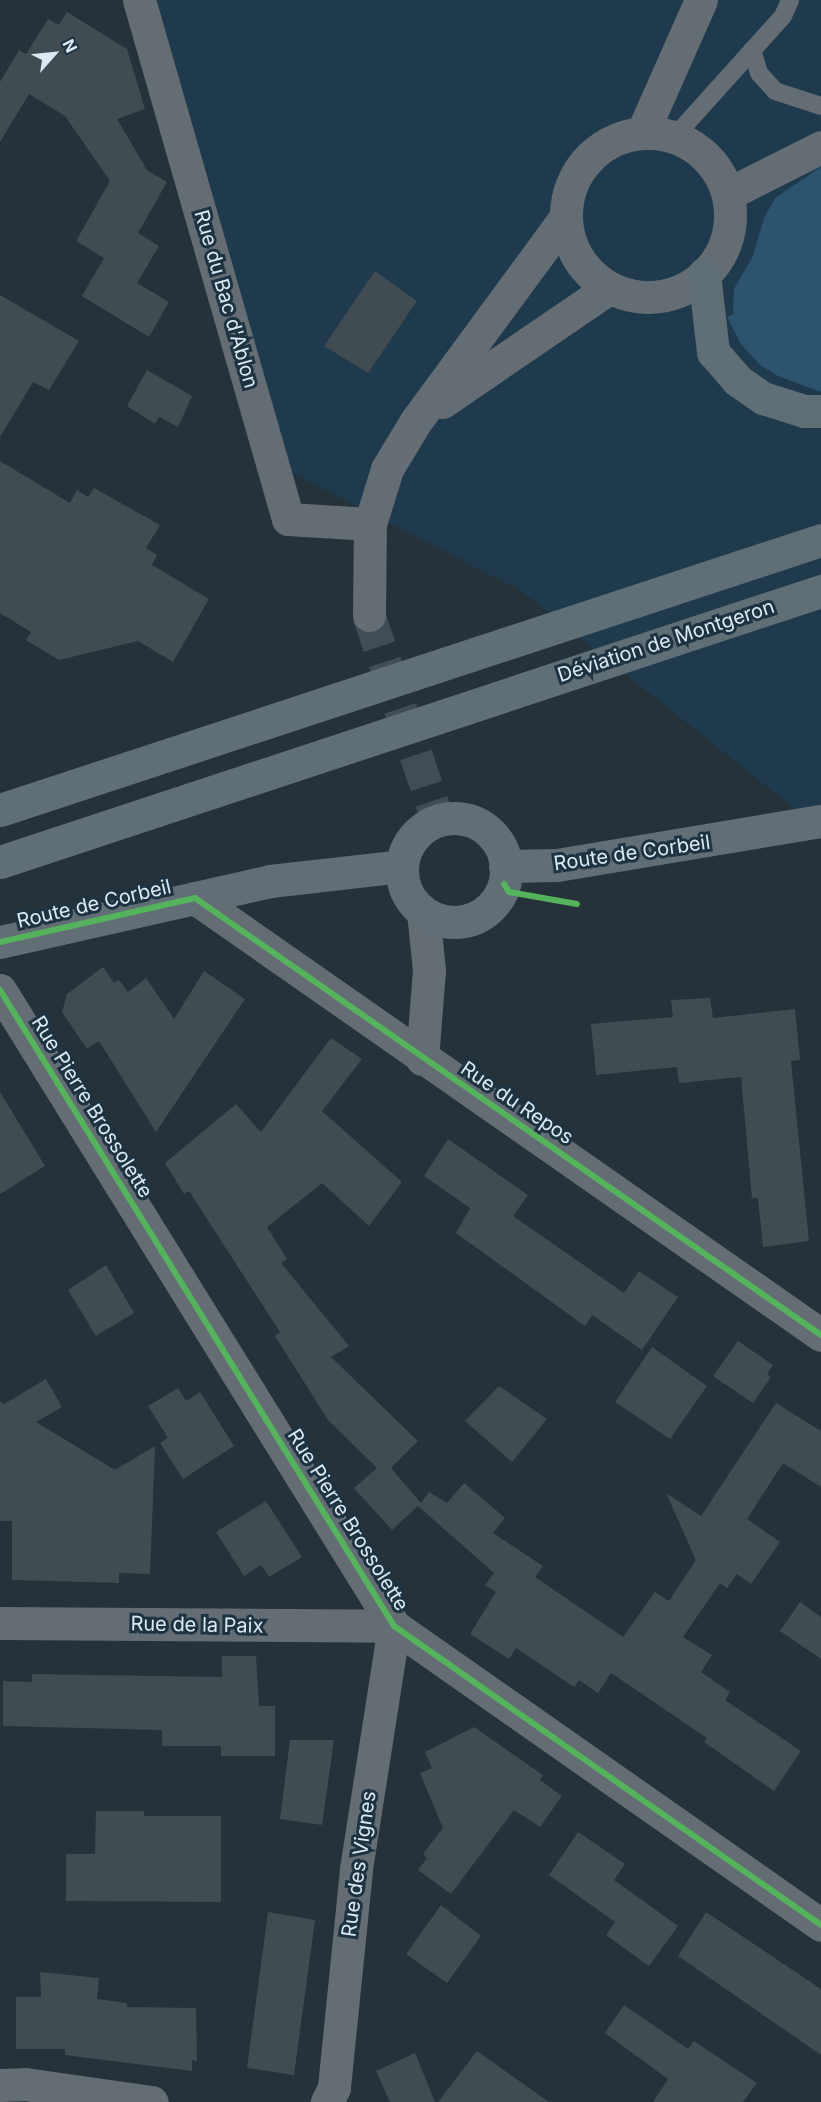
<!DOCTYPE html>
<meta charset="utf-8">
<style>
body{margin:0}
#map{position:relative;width:821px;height:2102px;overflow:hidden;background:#25323a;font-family:Inter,sans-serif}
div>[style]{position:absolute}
.built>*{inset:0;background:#1f3a4c}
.green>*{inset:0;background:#2c546f}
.building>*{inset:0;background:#414b52}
.minor-tunnel>*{height:33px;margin-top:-16.5px;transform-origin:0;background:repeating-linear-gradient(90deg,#404d56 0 33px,transparent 0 49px)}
.service>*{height:18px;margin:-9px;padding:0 9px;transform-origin:9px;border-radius:9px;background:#636d73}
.minor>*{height:33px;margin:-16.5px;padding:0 16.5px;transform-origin:16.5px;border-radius:16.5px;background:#636d73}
.minor>.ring{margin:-16.5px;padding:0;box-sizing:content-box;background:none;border:33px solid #636d73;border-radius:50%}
.secondary>*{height:33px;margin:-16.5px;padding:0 16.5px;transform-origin:16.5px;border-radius:16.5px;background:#616e76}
.secondary>.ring{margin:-16.5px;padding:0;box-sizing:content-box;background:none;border:33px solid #616e76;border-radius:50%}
.primary>*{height:33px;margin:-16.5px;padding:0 16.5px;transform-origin:16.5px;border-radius:16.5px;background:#606e76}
.cycleway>*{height:6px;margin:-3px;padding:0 3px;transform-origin:3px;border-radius:3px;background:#56b35d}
span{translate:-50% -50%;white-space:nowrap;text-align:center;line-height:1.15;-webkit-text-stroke:6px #1d3342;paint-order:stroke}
.street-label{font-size:20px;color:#dce9f3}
.north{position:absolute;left:24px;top:24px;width:60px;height:60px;-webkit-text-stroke:4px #1d3342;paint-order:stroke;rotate:63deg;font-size:16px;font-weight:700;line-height:24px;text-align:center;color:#dce9f3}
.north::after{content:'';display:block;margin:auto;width:21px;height:27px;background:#dce9f3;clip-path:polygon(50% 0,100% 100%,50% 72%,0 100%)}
</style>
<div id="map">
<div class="built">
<i style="clip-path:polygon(141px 0,821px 0,821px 830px,520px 590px,284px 469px)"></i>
</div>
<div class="green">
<i style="clip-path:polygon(821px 167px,821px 392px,778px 376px,760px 365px,741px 344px,727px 317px,733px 314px,734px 289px,753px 256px,764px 218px,775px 198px)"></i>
</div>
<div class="building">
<i style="clip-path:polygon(67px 12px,127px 49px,145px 109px,117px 119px,147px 170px,167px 182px,138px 233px,159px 246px,137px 283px,169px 302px,149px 337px,82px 296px,104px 258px,76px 241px,110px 181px,65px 116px,29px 94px,0 142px,0 82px,19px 50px,26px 54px,48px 19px,59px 25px)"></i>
<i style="clip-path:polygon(375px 271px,417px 301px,368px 373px,324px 346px)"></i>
<i style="clip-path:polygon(0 295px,79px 341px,49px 390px,33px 382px,0 437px)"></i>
<i style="clip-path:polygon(147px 370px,192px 396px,178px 427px,159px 417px,155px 424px,127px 406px)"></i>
<i style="clip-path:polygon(0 461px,70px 503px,77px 490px,88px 497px,94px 488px,160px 525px,146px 548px,157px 555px,152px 565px,209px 599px,173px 662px,138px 641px,59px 660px,26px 640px,31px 632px,0 613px)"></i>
<i style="clip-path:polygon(103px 967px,114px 983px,119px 980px,128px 992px,146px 978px,174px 1019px,204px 971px,245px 999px,156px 1132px,99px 1041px,87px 1049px,62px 1012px,67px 994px)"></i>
<i style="clip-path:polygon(710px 998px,713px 1018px,795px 1009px,800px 1060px,791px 1061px,809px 1241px,763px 1247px,758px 1198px,752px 1198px,741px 1077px,679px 1083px,677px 1067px,596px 1075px,591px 1024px,673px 1017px,671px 1000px)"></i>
<i style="clip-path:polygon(331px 1038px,362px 1059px,322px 1111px,402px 1182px,369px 1226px,322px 1183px,267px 1227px,287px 1259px,281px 1263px,349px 1346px,331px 1357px,418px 1441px,391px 1468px,421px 1503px,429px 1492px,447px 1503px,464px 1483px,505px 1518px,493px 1533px,543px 1566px,535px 1577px,623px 1637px,655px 1592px,669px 1601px,696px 1560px,666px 1493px,701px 1516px,776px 1403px,821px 1431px,821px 1487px,783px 1463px,747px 1519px,780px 1542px,751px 1584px,737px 1574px,727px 1588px,720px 1583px,683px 1637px,712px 1655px,701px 1672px,730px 1692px,725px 1700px,801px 1751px,774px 1791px,704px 1742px,707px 1738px,611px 1673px,598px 1693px,579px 1680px,574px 1687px,516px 1648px,509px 1659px,470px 1634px,496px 1592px,485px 1585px,494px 1573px,418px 1506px,392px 1530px,354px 1488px,377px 1468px,328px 1420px,275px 1336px,280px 1332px,189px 1191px,184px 1194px,165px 1163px,236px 1104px,261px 1132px)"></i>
<i style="clip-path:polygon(0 1092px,45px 1166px,0 1194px)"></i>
<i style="clip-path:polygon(448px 1139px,528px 1195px,513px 1216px,624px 1293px,639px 1271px,678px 1297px,642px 1350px,592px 1315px,585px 1326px,456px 1233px,470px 1208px,424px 1176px)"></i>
<i style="clip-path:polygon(106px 1265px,134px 1313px,96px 1336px,68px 1290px)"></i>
<i style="clip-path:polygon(738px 1341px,773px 1365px,767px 1374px,771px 1377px,753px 1403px,713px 1376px)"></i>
<i style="clip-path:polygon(652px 1347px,707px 1386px,670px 1439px,615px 1402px)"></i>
<i style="clip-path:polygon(46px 1379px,62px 1407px,36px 1422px,115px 1470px,155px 1446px,150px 1574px,119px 1573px,119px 1583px,12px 1580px,12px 1521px,0 1521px,0 1401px,4px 1404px)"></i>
<i style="clip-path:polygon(499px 1386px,547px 1419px,512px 1462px,465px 1421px)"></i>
<i style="clip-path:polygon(178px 1388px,186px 1401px,200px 1392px,234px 1446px,183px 1479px,160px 1443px,168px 1438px,148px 1406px)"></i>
<i style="clip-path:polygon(266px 1501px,302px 1557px,269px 1577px,261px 1565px,244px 1576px,216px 1532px)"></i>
<i style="clip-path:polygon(800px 1602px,821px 1617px,821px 1659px,780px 1631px)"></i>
<i style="clip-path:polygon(222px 1656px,256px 1656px,259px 1706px,275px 1706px,275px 1756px,221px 1756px,221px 1746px,162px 1746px,162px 1730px,3px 1726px,3px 1681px,32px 1682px,32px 1674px,222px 1677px)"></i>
<i style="clip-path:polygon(474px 1727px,543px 1775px,540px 1780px,562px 1796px,540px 1827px,514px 1810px,451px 1894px,418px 1870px,427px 1858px,423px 1854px,443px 1828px,420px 1773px,432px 1768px,425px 1752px)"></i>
<i style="clip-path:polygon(290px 1740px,334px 1740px,322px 1825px,280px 1819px)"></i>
<i style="clip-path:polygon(96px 1811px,144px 1811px,144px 1816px,221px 1816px,221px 1902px,66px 1901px,66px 1854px,95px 1854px)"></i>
<i style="clip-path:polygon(578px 1832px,625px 1864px,614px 1880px,678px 1926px,649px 1966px,606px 1935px,615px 1922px,549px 1875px)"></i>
<i style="clip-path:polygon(441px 1905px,481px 1936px,447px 1983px,406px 1954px)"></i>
<i style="clip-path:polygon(268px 1912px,315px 1920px,294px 2075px,247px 2068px)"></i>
<i style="clip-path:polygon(706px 1912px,821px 1989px,821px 2055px,678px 1956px)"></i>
<i style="clip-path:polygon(40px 1972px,99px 1978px,97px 1999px,127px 2003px,127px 2007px,196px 2008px,197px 2061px,192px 2060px,192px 2071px,65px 2055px,65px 2049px,16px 2049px,16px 1997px,41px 1997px)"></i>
<i style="clip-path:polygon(624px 2005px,688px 2049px,694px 2041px,757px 2083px,743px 2102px,653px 2102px,668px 2079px,605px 2033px)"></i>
<i style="clip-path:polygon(477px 2051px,549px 2102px,438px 2102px)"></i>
<i style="clip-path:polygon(415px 2053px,435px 2102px,390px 2102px,376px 2071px)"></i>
</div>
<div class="minor-tunnel">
<i style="left:369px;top:615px;width:216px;rotate:71.4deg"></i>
</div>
<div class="service">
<i style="left:752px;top:50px;width:24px;rotate:73deg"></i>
<i style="left:759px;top:73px;width:24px;rotate:48deg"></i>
<i style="left:775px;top:91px;width:48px;rotate:18.1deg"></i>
<i style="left:676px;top:135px;width:160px;rotate:-48deg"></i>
<i style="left:783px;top:16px;width:17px;rotate:-66deg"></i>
</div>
<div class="minor">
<i style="left:139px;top:0;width:540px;rotate:73.98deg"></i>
<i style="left:288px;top:519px;width:82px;rotate:3.5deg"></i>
<i style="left:643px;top:131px;width:143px;rotate:-66.1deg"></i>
<i class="ring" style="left:566px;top:133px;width:131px;height:131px"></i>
<i style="left:728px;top:194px;width:104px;rotate:-26.8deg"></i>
<i style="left:442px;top:402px;width:202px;rotate:-34.3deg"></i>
<i style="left:369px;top:615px;width:91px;rotate:-89.4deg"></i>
<i style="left:370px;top:524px;width:58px;rotate:-72.8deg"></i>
<i style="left:387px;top:469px;width:56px;rotate:-58.9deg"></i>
<i style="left:416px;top:421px;width:248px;rotate:-53.7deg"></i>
<i style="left:195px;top:898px;width:763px;rotate:34.92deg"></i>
<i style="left:0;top:990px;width:748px;rotate:58.22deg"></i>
<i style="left:394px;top:1626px;width:521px;rotate:35deg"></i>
<i style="left:422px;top:1059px;width:89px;rotate:-85.5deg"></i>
<i style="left:429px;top:970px;width:58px;rotate:-95.9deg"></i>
<i style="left:0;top:1623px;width:394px;rotate:0.4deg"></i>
<i style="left:394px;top:1626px;width:247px;rotate:98.9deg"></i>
<i style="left:356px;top:1870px;width:219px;rotate:95.8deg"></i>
<i style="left:334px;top:2088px;width:16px;rotate:117deg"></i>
<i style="left:0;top:2085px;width:25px;rotate:-2deg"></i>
<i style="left:25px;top:2084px;width:128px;rotate:8.1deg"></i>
</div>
<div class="secondary">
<i class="ring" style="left:402px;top:818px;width:71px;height:71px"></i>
<i style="left:505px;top:866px;width:52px;rotate:-1.1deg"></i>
<i style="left:557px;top:865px;width:268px;rotate:-9.5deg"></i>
<i style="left:0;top:942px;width:277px;rotate:-12.7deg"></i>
<i style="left:270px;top:881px;width:132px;rotate:-6.5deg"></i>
</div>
<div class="primary">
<i style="left:704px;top:274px;width:79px;rotate:83.4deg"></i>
<i style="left:713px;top:352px;width:37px;rotate:49deg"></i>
<i style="left:737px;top:380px;width:32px;rotate:35deg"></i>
<i style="left:763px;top:398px;width:43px;rotate:17.6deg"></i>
<i style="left:804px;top:411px;width:17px"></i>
<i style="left:0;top:810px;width:864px;rotate:-18.2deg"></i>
<i style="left:0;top:862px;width:865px;rotate:-18.27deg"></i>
</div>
<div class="cycleway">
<i style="left:504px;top:884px;width:9px;rotate:58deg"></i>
<i style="left:509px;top:892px;width:69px;rotate:10deg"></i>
<i style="left:0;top:942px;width:200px;rotate:-12.7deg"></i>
<i style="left:195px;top:898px;width:763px;rotate:34.92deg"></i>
<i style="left:0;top:990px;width:748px;rotate:58.22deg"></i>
<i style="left:394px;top:1626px;width:521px;rotate:35deg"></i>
</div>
<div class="street-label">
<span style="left:226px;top:299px;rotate:74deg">Rue du Bac d'Ablon</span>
<span style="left:666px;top:641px;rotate:-18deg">Déviation de Montgeron</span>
<span style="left:632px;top:853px;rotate:-8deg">Route de Corbeil</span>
<span style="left:94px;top:904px;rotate:-13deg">Route de Corbeil</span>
<span style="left:517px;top:1103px;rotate:34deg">Rue du Repos</span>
<span style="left:92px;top:1107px;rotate:58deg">Rue Pierre Brossolette</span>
<span style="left:348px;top:1520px;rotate:58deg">Rue Pierre Brossolette</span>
<span style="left:197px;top:1625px;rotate:1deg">Rue de la Paix</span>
<span style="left:359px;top:1864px;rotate:-82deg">Rue des Vignes</span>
</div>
<div class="north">N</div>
</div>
